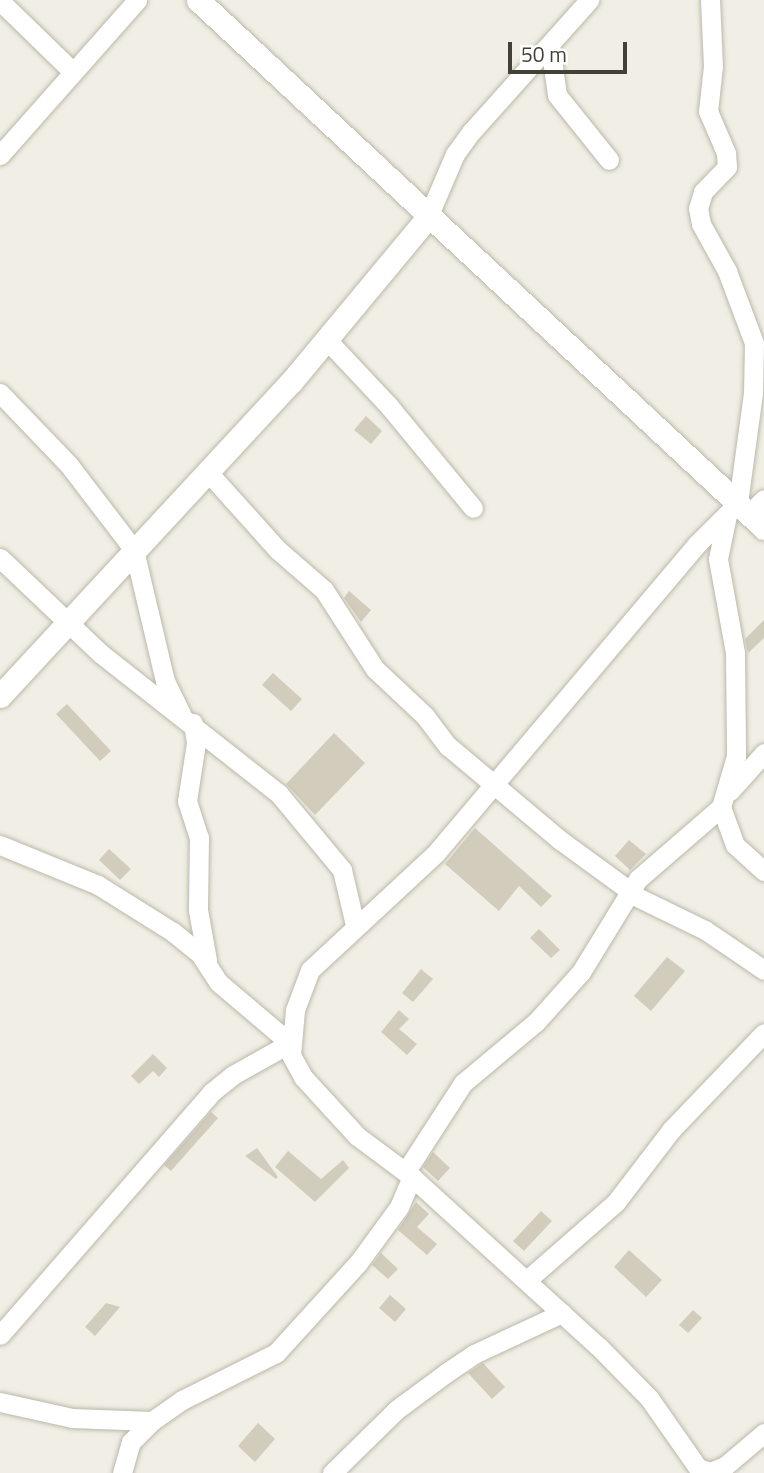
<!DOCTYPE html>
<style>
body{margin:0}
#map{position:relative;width:764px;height:1473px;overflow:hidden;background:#f1efe5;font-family:"Titillium Web",sans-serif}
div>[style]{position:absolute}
.building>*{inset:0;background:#d2ccbc}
.roads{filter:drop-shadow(0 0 2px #bbb8a9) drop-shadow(0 0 2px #bbb8a9)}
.minor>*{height:19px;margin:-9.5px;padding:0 9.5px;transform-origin:9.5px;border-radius:9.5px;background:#fff}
.tertiary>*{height:23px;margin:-11.5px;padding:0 11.5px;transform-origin:11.5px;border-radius:11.5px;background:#fff}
span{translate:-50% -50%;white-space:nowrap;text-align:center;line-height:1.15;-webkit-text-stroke:5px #fff;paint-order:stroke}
.scale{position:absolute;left:508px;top:42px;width:119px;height:32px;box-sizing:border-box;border:4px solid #434035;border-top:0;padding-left:9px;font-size:21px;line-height:24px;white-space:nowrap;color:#434035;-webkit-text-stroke:5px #fff;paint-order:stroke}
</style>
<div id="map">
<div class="building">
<i style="clip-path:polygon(366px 416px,382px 431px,371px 444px,354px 430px)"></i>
<i style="clip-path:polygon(349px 591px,371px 610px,361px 622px,344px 598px)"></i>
<i style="clip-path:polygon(764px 620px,764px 638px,748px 653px,745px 639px)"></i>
<i style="clip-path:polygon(273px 673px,302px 699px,291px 711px,262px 685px)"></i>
<i style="clip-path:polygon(67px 704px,111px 751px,100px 761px,56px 714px)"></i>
<i style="clip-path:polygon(334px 733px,365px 763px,315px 815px,286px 784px)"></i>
<i style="clip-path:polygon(475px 828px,552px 896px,541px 907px,519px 886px,499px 911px,445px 864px)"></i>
<i style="clip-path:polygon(629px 840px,646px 854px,630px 870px,615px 856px)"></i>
<i style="clip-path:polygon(109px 849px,131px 869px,120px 880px,99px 860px)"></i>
<i style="clip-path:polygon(539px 929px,560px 950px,551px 958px,530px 938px)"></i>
<i style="clip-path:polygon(667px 957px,685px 971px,651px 1011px,634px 996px)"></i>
<i style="clip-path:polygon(421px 969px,433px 979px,413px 1002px,402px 993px)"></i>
<i style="clip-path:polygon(399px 1010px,409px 1019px,399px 1029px,417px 1044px,407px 1055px,381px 1032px)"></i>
<i style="clip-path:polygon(153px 1054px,167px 1068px,159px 1077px,153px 1071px,139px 1084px,131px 1076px)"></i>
<i style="clip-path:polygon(211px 1112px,218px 1118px,171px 1171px,164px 1165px)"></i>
<i style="clip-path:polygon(257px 1148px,278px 1177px,276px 1179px,245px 1156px)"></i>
<i style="clip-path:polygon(288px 1151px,321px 1179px,343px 1160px,349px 1168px,315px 1202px,275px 1167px)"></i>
<i style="clip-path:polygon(433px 1152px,450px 1168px,438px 1181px,423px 1167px)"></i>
<i style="clip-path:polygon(416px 1202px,429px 1214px,417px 1227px,437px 1244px,427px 1255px,398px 1230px)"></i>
<i style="clip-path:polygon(541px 1211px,552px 1221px,524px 1251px,513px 1241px)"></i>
<i style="clip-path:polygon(629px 1250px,662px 1280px,646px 1297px,614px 1267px)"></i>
<i style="clip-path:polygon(381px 1253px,398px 1269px,388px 1279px,372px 1265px)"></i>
<i style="clip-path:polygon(390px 1295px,406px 1309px,395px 1322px,379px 1308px)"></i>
<i style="clip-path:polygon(106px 1303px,120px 1307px,95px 1336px,85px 1327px)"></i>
<i style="clip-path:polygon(693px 1310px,702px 1318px,688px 1333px,679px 1325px)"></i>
<i style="clip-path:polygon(483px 1363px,505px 1387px,492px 1399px,468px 1373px)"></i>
<i style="clip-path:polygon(258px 1423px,275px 1439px,255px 1462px,238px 1446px)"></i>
</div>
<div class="roads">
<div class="minor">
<i style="left:710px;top:0;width:66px;rotate:87.4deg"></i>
<i style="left:713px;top:66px;width:45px;rotate:96.3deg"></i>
<i style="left:708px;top:111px;width:46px;rotate:66.8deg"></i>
<i style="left:726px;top:153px;width:14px;rotate:86deg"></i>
<i style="left:727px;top:167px;width:35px;rotate:134deg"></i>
<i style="left:703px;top:192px;width:17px;rotate:107deg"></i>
<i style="left:698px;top:208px;width:16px;rotate:79deg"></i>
<i style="left:701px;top:224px;width:54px;rotate:61deg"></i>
<i style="left:727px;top:271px;width:77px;rotate:69.4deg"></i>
<i style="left:754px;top:343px;width:50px;rotate:91.1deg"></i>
<i style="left:753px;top:393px;width:111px;rotate:97.8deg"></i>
<i style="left:738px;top:503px;width:58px;rotate:135deg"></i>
<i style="left:697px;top:544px;width:404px;rotate:130.2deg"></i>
<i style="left:436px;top:853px;width:172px;rotate:137.1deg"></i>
<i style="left:310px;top:970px;width:43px;rotate:110.6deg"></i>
<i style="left:295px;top:1010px;width:45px;rotate:95.1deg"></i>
<i style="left:291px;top:1055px;width:25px;rotate:61deg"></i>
<i style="left:303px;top:1077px;width:80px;rotate:47.5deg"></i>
<i style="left:357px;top:1136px;width:69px;rotate:36.7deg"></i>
<i style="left:412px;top:1177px;width:251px;rotate:42.3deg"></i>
<i style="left:598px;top:1346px;width:73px;rotate:45.6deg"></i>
<i style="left:649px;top:1398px;width:85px;rotate:55deg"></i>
<i style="left:698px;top:1468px;width:13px;rotate:18deg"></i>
<i style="left:710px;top:1472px;width:16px;rotate:-22deg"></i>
<i style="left:725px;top:1466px;width:51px;rotate:-40.2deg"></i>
<i style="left:0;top:1px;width:102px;rotate:44.2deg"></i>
<i style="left:550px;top:45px;width:50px;rotate:82deg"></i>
<i style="left:557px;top:95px;width:83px;rotate:51.3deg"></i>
<i style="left:0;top:155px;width:207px;rotate:-48.5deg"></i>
<i style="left:428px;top:217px;width:69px;rotate:-66.8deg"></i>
<i style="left:455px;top:154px;width:29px;rotate:-54deg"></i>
<i style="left:472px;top:131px;width:176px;rotate:-48.2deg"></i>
<i style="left:327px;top:340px;width:91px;rotate:46.8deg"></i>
<i style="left:389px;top:406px;width:132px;rotate:50.5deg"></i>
<i style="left:0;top:393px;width:100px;rotate:46.2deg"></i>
<i style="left:69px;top:465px;width:107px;rotate:52.6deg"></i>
<i style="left:134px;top:550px;width:135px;rotate:76.7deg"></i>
<i style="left:165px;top:681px;width:37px;rotate:64deg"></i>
<i style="left:207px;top:471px;width:106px;rotate:48.1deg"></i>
<i style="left:278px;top:550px;width:61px;rotate:41deg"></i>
<i style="left:324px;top:590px;width:94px;rotate:57.2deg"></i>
<i style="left:375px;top:669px;width:69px;rotate:43.2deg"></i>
<i style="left:425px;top:716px;width:38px;rotate:53deg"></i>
<i style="left:448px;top:746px;width:146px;rotate:40deg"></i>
<i style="left:560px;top:840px;width:87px;rotate:36.1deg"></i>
<i style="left:749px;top:514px;width:21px;rotate:-45deg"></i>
<i style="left:727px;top:515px;width:45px;rotate:101.6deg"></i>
<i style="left:718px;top:559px;width:96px;rotate:79.7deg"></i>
<i style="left:735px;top:653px;width:103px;rotate:89.4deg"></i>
<i style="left:736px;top:756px;width:53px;rotate:106.4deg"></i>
<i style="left:721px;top:807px;width:40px;rotate:69.8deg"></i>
<i style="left:735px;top:845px;width:39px;rotate:42deg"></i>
<i style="left:0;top:558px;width:138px;rotate:43.5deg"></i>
<i style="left:100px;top:653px;width:228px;rotate:38.2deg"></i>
<i style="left:279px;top:794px;width:99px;rotate:50.3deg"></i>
<i style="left:342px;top:870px;width:57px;rotate:76.7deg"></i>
<i style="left:193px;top:723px;width:20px;rotate:81deg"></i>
<i style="left:196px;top:743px;width:59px;rotate:98.8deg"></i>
<i style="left:187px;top:801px;width:38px;rotate:72deg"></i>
<i style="left:199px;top:837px;width:73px;rotate:90.8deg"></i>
<i style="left:198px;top:910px;width:51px;rotate:79.8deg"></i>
<i style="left:730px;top:791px;width:51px;rotate:-48.2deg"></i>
<i style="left:0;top:845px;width:106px;rotate:22.2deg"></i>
<i style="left:98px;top:885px;width:89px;rotate:32.1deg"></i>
<i style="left:173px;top:932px;width:35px;rotate:39deg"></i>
<i style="left:200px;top:954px;width:33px;rotate:57deg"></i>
<i style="left:218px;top:982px;width:94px;rotate:40.3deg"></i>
<i style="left:290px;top:1043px;width:65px;rotate:150.7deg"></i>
<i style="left:233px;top:1075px;width:27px;rotate:141deg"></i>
<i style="left:212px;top:1092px;width:322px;rotate:131.1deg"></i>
<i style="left:629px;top:893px;width:85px;rotate:26deg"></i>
<i style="left:705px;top:930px;width:71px;rotate:34.1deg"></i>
<i style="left:406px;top:1171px;width:105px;rotate:-57.1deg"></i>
<i style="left:463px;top:1083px;width:95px;rotate:-39.9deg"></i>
<i style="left:536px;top:1022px;width:67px;rotate:-48deg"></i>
<i style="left:581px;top:972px;width:109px;rotate:-58.5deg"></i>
<i style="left:638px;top:879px;width:110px;rotate:-40.9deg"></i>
<i style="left:527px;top:1280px;width:118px;rotate:-41.2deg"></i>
<i style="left:616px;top:1202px;width:91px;rotate:-52.6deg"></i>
<i style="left:671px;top:1130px;width:134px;rotate:-46.2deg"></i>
<i style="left:0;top:1402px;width:74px;rotate:12.5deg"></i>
<i style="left:72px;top:1418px;width:80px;rotate:2.1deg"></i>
<i style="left:122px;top:1473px;width:32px;rotate:-74deg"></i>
<i style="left:131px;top:1442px;width:30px;rotate:-45deg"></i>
<i style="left:152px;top:1421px;width:37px;rotate:-35deg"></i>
<i style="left:182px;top:1400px;width:105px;rotate:-26.6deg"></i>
<i style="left:276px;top:1353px;width:122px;rotate:-47.7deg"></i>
<i style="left:358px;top:1263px;width:69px;rotate:-53.8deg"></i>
<i style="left:399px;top:1207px;width:33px;rotate:-67deg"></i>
<i style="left:332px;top:1473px;width:90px;rotate:-44.5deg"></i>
<i style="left:396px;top:1410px;width:62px;rotate:-36.5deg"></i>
<i style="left:446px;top:1373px;width:34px;rotate:-34deg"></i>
<i style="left:474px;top:1354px;width:97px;rotate:-25deg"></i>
</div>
<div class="tertiary">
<i style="left:198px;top:0;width:774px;rotate:43.01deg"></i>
<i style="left:0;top:696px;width:428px;rotate:-47.2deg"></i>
<i style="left:291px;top:382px;width:214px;rotate:-50.3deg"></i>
</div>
</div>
<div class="scale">50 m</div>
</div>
